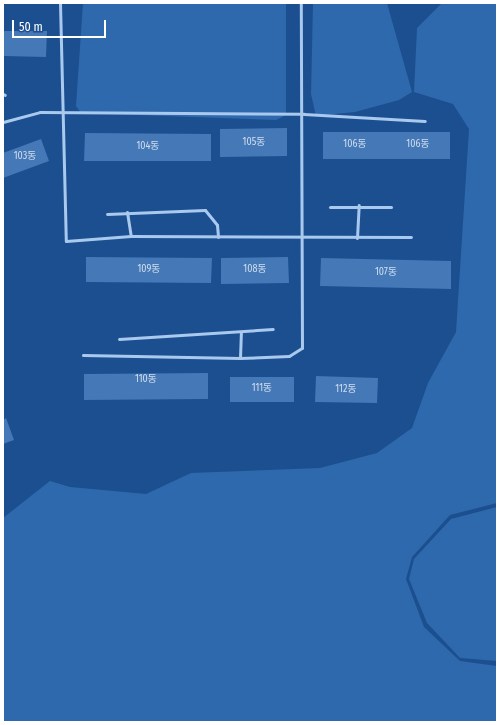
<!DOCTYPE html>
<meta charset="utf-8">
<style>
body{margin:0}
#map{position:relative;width:500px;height:725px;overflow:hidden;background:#1b4f8f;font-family:"Fira Sans Condensed","Noto Sans KR",sans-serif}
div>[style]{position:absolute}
.green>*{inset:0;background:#2e69ad}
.building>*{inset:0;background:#4478b7}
.service>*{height:3px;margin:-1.5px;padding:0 1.5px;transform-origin:1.5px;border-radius:1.5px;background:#a9c9ee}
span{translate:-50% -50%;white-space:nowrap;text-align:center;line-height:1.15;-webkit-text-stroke:3px #1b4f8f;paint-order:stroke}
.number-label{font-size:10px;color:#d0dded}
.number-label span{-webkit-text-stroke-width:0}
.frame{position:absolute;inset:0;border:4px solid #fff;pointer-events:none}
.scale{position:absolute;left:12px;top:20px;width:94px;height:18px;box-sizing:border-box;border:2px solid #fff;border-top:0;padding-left:5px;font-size:12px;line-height:14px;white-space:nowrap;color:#fff;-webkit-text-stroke:3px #1b4f8f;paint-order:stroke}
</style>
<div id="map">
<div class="green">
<i style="clip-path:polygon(83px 3px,286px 3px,286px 115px,276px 120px,81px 113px,76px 106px)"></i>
<i style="clip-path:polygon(313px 3px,387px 3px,412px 92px,399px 100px,355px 112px,316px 116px,311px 94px)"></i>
<i style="clip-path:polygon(442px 3px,497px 3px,497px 503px,450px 515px,412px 557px,406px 579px,424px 627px,460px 661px,497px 666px,497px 722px,3px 722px,3px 518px,50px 481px,70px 487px,146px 494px,191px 473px,320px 468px,377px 453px,412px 428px,428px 383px,456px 332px,469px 129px,453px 104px,414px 92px,417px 28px)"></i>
<i style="clip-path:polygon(497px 507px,497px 661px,460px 658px,427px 623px,409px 579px,414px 559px,451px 519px)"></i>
</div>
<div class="building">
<i style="clip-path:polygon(3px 31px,47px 31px,46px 57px,3px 56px)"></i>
<i style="clip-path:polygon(287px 128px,287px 156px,220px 157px,220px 129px)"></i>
<i style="clip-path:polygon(323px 132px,450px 132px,450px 159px,323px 159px)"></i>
<i style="clip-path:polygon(85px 133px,211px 134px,211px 161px,84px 161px)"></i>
<i style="clip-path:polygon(41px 139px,49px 161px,3px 178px,3px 153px)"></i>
<i style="clip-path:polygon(86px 257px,212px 258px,211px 283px,86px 282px)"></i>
<i style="clip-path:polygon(288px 257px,289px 283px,221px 284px,221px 258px)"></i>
<i style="clip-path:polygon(321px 258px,451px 261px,451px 289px,320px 286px)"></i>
<i style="clip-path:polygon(208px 373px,208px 399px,84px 400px,84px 374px)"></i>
<i style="clip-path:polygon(316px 376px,378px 378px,377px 403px,315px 402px)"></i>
<i style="clip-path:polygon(230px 377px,294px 377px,294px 402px,230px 402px)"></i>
<i style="clip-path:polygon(6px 418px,14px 440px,3px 444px,3px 420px)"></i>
</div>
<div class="service">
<i style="left:60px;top:3px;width:238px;rotate:88.6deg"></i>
<i style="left:66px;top:241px;width:65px;rotate:-4.4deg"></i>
<i style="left:131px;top:236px;width:280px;rotate:0.2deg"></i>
<i style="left:3px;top:94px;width:2px;rotate:27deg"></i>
<i style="left:3px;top:122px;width:38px;rotate:-15deg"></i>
<i style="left:40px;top:112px;width:264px;rotate:0.4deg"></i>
<i style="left:304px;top:114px;width:121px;rotate:3.3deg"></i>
<i style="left:330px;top:207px;width:61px"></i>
<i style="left:127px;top:212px;width:24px;rotate:81deg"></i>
<i style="left:107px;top:214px;width:98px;rotate:-2.3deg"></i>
<i style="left:205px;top:210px;width:19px;rotate:51deg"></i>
<i style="left:217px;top:225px;width:12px;rotate:85deg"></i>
<i style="left:357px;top:238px;width:33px;rotate:-87deg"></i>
<i style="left:119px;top:339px;width:154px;rotate:-3.7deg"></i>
<i style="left:83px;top:355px;width:157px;rotate:1.1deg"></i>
<i style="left:240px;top:358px;width:49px;rotate:-2.3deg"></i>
<i style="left:289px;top:356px;width:15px;rotate:-32deg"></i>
<i style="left:302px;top:348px;width:345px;rotate:-90.2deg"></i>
<i style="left:240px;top:358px;width:26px;rotate:-88deg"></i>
</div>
<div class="number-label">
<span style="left:254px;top:143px">105동</span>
<span style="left:355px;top:145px">106동</span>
<span style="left:418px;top:145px">106동</span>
<span style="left:148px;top:147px">104동</span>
<span style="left:25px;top:157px">103동</span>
<span style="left:149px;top:270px">109동</span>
<span style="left:255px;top:270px">108동</span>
<span style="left:386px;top:273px">107동</span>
<span style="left:146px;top:380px">110동</span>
<span style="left:262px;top:389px">111동</span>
<span style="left:346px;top:390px">112동</span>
</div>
<div class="frame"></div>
<div class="scale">50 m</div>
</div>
